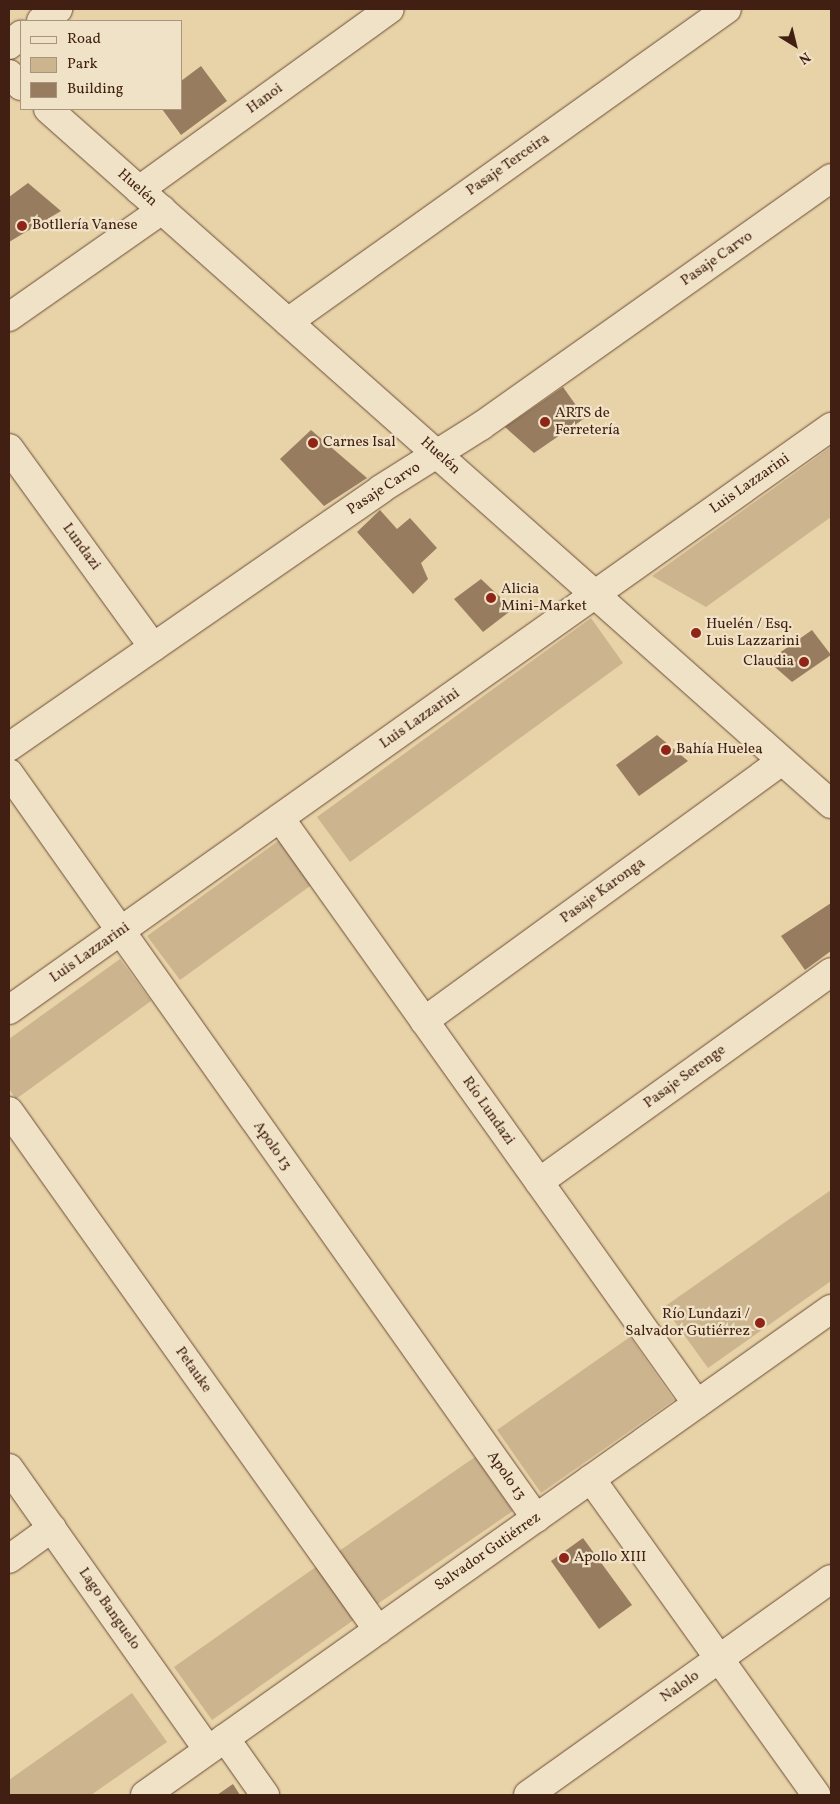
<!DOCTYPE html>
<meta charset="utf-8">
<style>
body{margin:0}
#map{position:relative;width:840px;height:1804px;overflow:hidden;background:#e8d2a7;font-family:Vollkorn,serif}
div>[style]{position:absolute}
.green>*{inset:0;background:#ccb48e}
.building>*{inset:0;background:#987c5f}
.roads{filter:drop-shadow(0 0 1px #6b4c37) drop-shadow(0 0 1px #6b4c37)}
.minor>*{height:28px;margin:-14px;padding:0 14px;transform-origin:14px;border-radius:14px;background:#f0e2c6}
.secondary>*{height:28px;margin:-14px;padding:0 14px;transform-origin:14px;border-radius:14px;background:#f0e2c6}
.dots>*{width:14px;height:14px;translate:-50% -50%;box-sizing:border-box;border:2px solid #f0e2c6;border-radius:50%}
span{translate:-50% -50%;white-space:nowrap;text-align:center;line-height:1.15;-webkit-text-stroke:4.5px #f0e2c6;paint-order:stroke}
.street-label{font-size:15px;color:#411f12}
.poi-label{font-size:15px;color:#411f12}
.left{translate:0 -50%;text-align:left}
.right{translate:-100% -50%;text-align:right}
.frame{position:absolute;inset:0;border:10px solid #411f12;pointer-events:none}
.legend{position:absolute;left:20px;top:20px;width:162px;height:90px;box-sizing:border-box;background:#f0e2c6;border:1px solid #aa947e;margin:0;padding:6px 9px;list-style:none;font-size:15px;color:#411f12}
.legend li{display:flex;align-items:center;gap:10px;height:25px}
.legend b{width:25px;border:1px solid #aa947e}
.north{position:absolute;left:770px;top:20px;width:50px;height:50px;-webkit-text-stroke:4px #f0e2c6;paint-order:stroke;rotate:144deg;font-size:14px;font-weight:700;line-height:20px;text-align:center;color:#411f12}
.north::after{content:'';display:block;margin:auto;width:18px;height:22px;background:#411f12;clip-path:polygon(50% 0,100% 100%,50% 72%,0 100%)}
</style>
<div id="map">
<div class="green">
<i style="clip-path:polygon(831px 447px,831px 517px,706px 607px,652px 576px)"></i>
<i style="clip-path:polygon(591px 618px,623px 663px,350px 862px,317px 817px)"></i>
<i style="clip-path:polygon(285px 836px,317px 881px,180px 980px,147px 936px)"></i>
<i style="clip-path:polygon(120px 959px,151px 1001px,16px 1099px,9px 1089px,9px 1039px)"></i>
<i style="clip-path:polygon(831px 1190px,831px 1281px,708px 1368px,664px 1307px)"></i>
<i style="clip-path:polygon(630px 1337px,674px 1400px,541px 1493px,497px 1430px)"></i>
<i style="clip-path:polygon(475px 1457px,513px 1511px,376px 1605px,339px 1551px)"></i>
<i style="clip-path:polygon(320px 1564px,358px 1617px,212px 1720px,174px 1667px)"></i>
<i style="clip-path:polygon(132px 1693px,167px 1742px,91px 1795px,9px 1795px,9px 1780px)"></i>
</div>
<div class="building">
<i style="clip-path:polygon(201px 66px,227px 101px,181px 135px,162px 109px,181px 109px,181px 81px)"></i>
<i style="clip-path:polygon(28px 183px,61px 211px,9px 242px,9px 197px)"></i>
<i style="clip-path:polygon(563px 387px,585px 418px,534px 453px,505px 427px)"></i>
<i style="clip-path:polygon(311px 430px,367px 478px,324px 506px,280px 459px)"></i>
<i style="clip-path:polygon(380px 510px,397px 529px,410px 518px,437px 548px,421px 563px,428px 579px,413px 594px,357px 532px)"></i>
<i style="clip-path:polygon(481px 579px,513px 609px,483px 632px,454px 599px)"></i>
<i style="clip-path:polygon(812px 630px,831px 655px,792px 682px,768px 661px)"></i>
<i style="clip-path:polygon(657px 735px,688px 761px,639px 796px,616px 765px)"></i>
<i style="clip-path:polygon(831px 903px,831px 951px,805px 970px,781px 936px)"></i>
<i style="clip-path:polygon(583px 1538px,632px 1605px,599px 1629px,551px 1561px)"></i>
<i style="clip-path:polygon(233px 1784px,240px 1795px,217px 1795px)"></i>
</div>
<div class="roads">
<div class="minor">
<i style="left:41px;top:21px;width:21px;rotate:-35deg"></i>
<i style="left:9px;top:45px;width:16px;rotate:-40deg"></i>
<i style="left:139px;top:190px;width:309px;rotate:-35.8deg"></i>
<i style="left:9px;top:317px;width:187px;rotate:-35deg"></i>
<i style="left:288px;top:322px;width:539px;rotate:-35.49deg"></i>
<i style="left:9px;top:448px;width:246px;rotate:54.1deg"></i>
<i style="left:9px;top:747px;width:453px;rotate:-34.7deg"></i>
<i style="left:381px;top:489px;width:118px;rotate:-32.2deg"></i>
<i style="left:481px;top:426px;width:429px;rotate:-35.3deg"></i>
<i style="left:9px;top:773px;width:913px;rotate:54.73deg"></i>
<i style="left:280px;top:818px;width:719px;rotate:54.56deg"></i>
<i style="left:9px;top:1010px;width:1008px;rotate:-35.35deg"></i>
<i style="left:424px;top:1021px;width:442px;rotate:-36deg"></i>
<i style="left:9px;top:1111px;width:637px;rotate:54.59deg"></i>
<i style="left:539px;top:1182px;width:360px;rotate:-35.7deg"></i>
<i style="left:9px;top:1468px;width:345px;rotate:54.8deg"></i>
<i style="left:591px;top:1479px;width:388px;rotate:54.5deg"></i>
<i style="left:9px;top:1559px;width:53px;rotate:-35.8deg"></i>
<i style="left:225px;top:1738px;width:70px;rotate:54.9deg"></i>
<i style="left:528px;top:1795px;width:372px;rotate:-35.5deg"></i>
</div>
<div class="secondary">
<i style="left:9px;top:74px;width:17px;rotate:45deg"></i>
<i style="left:48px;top:109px;width:1047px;rotate:41.59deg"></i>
<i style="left:145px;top:1795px;width:841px;rotate:-35.32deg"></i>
</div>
</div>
<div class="dots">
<i style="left:22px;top:226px;background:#8f2418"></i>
<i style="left:545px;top:422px;background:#8f2418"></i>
<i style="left:313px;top:443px;background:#8f2418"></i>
<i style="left:491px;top:598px;background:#8f2418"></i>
<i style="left:696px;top:633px;background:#8f2418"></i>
<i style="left:804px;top:662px;background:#8f2418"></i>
<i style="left:666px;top:750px;background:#8f2418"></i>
<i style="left:760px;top:1323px;background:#8f2418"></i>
<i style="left:564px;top:1558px;background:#8f2418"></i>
</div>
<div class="street-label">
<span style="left:265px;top:99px;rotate:-36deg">Hanoi</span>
<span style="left:508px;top:165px;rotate:-35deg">Pasaje Terceira</span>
<span style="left:137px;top:188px;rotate:42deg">Huelén</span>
<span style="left:717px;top:259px;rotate:-35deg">Pasaje Carvo</span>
<span style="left:440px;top:456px;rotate:42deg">Huelén</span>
<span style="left:750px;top:484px;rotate:-35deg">Luis Lazzarini</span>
<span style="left:384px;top:489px;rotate:-33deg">Pasaje Carvo</span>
<span style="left:81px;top:547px;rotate:54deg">Lundazi</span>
<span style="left:420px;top:719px;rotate:-35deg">Luis Lazzarini</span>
<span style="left:603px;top:891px;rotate:-36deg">Pasaje Karonga</span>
<span style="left:90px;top:953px;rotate:-35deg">Luis Lazzarini</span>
<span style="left:685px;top:1077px;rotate:-36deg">Pasaje Serenge</span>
<span style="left:488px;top:1111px;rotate:55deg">Río Lundazi</span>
<span style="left:272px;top:1146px;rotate:55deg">Apolo 13</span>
<span style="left:193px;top:1370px;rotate:55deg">Petauke</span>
<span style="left:506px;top:1476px;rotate:55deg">Apolo 13</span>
<span style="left:488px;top:1552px;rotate:-35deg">Salvador Gutiérrez</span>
<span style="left:109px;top:1609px;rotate:55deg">Lago Banguelo</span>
<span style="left:680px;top:1687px;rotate:-35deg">Nalolo</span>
</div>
<div class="poi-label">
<span class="left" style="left:32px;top:226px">Botllería Vanese</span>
<span class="left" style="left:555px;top:422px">ARTS de<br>Ferretería</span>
<span class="left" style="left:323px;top:443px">Carnes Isal</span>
<span class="left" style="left:501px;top:598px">Alicia<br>Mini-Market</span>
<span class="left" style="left:706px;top:633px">Huelén / Esq.<br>Luis Lazzarini</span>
<span class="right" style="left:794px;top:662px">Claudia</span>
<span class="left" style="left:676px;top:750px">Bahía Huelea</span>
<span class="right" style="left:750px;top:1323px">Río Lundazi /<br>Salvador Gutiérrez</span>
<span class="left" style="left:574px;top:1558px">Apollo XIII</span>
</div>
<div class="frame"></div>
<ul class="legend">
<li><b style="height:6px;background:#f0e2c6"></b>Road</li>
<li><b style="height:14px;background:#ccb48e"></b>Park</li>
<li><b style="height:14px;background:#987c5f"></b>Building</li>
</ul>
<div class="north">N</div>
</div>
